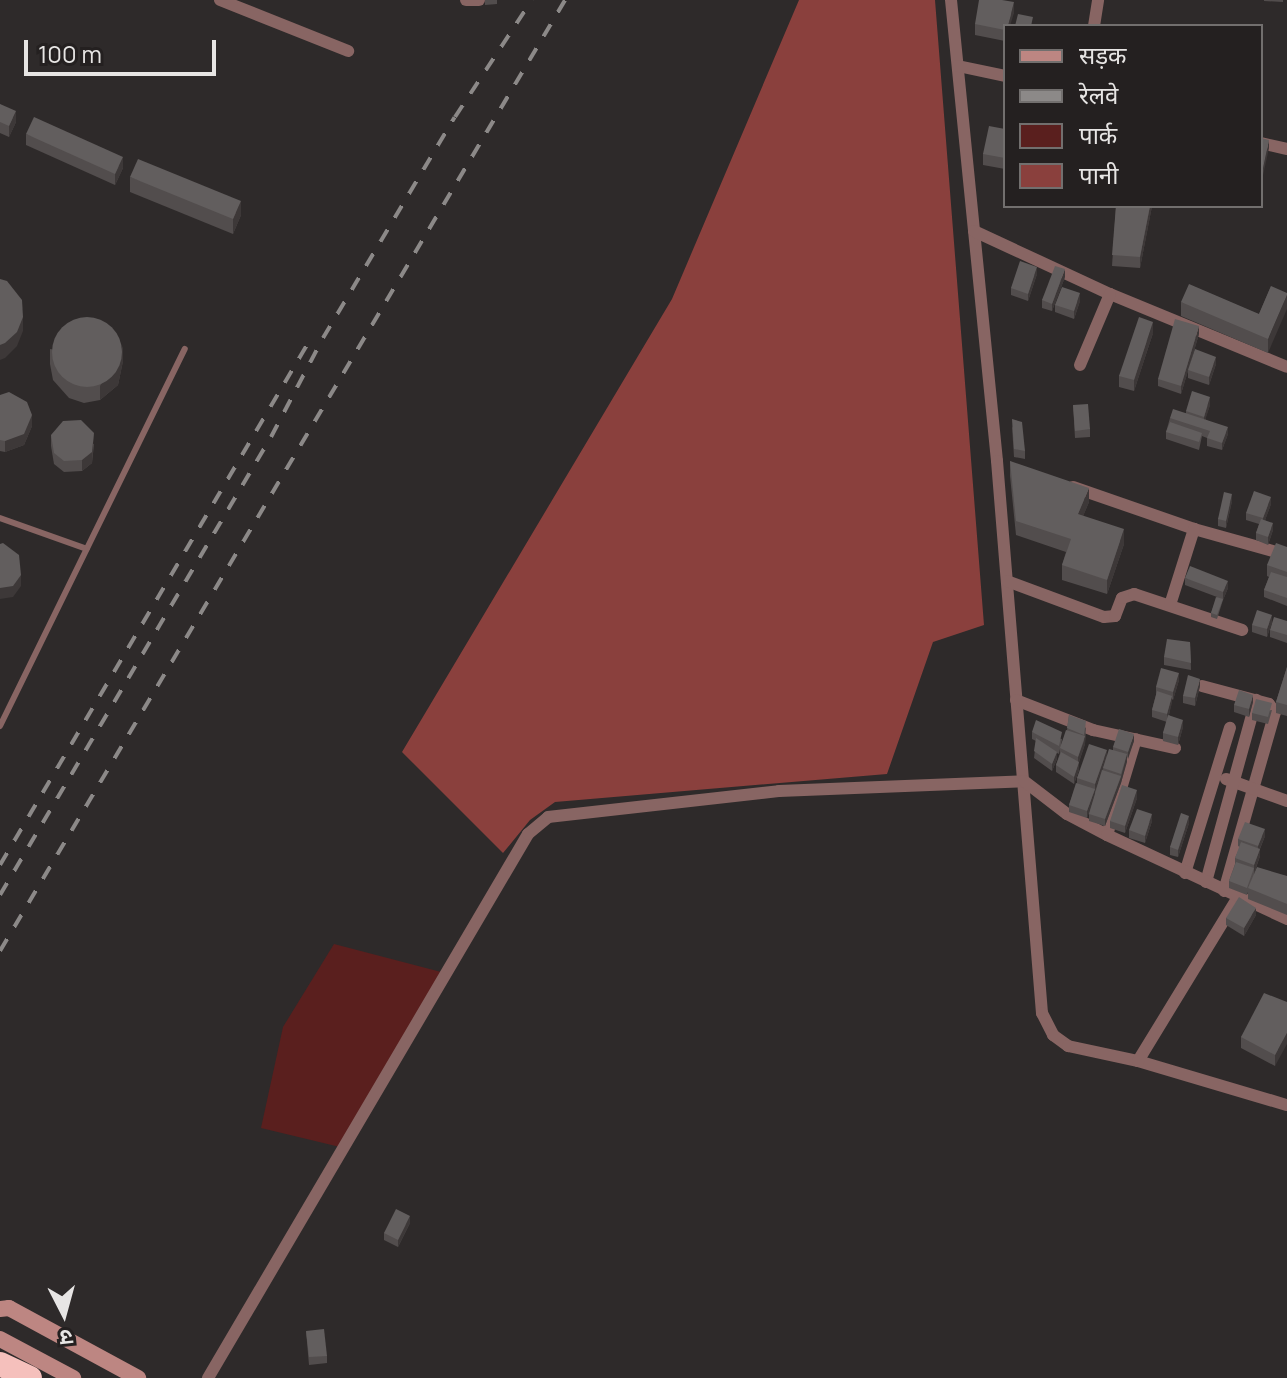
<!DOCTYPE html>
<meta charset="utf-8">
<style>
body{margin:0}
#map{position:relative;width:1287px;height:1378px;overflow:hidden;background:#2e2a2a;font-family:Manrope,"Noto Sans Devanagari",sans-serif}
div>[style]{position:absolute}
.green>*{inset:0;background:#5a1f1e}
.water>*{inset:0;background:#8a403d}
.lane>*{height:6px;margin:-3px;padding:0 3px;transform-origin:3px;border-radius:3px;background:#886563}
.street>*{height:12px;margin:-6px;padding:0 6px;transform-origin:6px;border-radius:6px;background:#886563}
.secondary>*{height:16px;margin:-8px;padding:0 8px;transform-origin:8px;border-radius:8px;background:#bd8682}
.highway>*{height:24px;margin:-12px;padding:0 12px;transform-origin:12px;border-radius:12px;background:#f5c0bc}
.rail>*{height:4px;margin-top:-2px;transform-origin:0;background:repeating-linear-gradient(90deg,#8c8988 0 14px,transparent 0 28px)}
.wall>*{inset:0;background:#524d4d}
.shaded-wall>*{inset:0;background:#3d3838}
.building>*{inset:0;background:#625e5e}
.round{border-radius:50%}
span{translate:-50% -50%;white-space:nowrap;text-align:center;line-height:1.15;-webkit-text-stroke:8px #242020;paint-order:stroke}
.legend{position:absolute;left:1003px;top:24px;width:260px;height:184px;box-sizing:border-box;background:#242020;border:2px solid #726f6e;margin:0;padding:10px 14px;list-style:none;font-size:24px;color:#e7e5e4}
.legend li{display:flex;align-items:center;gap:16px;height:40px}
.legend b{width:40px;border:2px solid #726f6e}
.north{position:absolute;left:24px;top:1274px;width:80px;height:80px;-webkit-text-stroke:6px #242020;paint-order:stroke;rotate:174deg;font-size:22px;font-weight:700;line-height:32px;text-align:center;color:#e7e5e4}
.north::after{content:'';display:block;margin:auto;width:28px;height:36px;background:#e7e5e4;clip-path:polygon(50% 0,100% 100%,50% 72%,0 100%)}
.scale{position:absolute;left:24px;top:40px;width:192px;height:36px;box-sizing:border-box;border:4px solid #e7e5e4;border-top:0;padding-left:10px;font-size:24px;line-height:28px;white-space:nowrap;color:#e7e5e4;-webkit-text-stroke:6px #242020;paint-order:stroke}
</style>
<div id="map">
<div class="green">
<i style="clip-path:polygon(334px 944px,445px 973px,340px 1147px,261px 1128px,283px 1027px)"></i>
</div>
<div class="water">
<i style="clip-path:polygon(799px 0,935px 0,984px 625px,933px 642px,887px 774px,555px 802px,530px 820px,503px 853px,402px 752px,672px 299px)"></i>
</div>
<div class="lane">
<i style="left:0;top:518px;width:92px;rotate:19.6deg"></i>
<i style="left:0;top:726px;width:420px;rotate:-63.9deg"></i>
</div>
<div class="street">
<i style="left:220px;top:0;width:138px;rotate:21.7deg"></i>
<i style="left:466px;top:0;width:13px"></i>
<i style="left:951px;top:0;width:463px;rotate:84.3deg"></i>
<i style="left:997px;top:461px;width:554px;rotate:85.34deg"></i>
<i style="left:1042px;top:1013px;width:25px;rotate:63deg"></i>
<i style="left:1053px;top:1035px;width:19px;rotate:36deg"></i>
<i style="left:1068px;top:1046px;width:72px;rotate:12.1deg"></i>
<i style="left:1138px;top:1061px;width:155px;rotate:16.5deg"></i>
<i style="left:1094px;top:26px;width:26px;rotate:-81deg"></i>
<i style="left:958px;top:66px;width:48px;rotate:12deg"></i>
<i style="left:1261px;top:143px;width:27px;rotate:13deg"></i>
<i style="left:974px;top:231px;width:150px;rotate:24.9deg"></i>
<i style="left:1110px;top:294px;width:191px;rotate:22.4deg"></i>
<i style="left:1080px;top:365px;width:77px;rotate:-67.1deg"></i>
<i style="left:1073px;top:487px;width:128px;rotate:19.1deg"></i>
<i style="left:1194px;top:529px;width:97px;rotate:15.6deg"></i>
<i style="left:1007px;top:581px;width:103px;rotate:20.4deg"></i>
<i style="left:1104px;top:617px;width:11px;rotate:-5deg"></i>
<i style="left:1115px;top:616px;width:19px;rotate:-69deg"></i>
<i style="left:1122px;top:598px;width:13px;rotate:-18deg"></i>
<i style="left:1134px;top:594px;width:114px;rotate:18.4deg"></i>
<i style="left:1170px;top:605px;width:80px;rotate:-72.5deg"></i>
<i style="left:1202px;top:686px;width:69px;rotate:15deg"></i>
<i style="left:1269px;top:704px;width:10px;rotate:53deg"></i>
<i style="left:1275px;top:712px;width:186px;rotate:105.9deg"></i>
<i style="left:1016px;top:700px;width:83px;rotate:21.3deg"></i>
<i style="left:1093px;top:730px;width:84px;rotate:12.4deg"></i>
<i style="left:1226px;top:779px;width:65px;rotate:19.8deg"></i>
<i style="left:1107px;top:835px;width:100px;rotate:-73.2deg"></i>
<i style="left:1185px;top:873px;width:152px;rotate:-72.8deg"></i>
<i style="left:1206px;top:882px;width:189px;rotate:-74.6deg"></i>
<i style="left:1138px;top:1061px;width:192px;rotate:-58.6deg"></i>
<i style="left:208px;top:1378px;width:631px;rotate:-59.53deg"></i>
<i style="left:528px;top:834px;width:26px;rotate:-40deg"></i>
<i style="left:548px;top:817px;width:232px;rotate:-6.4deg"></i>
<i style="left:779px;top:791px;width:245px;rotate:-2.3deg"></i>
<i style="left:1024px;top:781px;width:54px;rotate:37.5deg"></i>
<i style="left:1067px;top:814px;width:45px;rotate:27.7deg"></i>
<i style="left:1107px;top:835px;width:199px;rotate:25deg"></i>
</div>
<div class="secondary">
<i style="left:0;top:1309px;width:9px;rotate:-6deg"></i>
<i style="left:9px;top:1308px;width:147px;rotate:28.5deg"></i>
<i style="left:0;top:1339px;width:83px;rotate:28.1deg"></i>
</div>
<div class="highway">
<i style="left:0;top:1364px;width:33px;rotate:25deg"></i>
</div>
<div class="rail">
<i style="left:0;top:865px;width:612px;rotate:-59.45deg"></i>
<i style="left:0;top:895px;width:532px;rotate:-59.39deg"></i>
<i style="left:271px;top:437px;width:112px;rotate:-62.3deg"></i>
<i style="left:323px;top:338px;width:257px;rotate:-59.2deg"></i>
<i style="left:455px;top:117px;width:140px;rotate:-56.7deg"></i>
<i style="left:0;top:951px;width:1106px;rotate:-59.28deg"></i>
</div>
<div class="wall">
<i style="clip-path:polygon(485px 0,497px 0,497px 4px,485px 5px)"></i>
<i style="clip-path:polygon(1264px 0,1283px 0,1283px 2px,1264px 1px)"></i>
<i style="clip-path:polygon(1014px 13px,1005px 26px,1005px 41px,975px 35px,975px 24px)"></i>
<i style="clip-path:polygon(0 104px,16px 122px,9px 137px,0 133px)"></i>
<i style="clip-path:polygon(1005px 129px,1005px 169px,983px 165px,983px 154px)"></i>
<i style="clip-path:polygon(26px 134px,123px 168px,115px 185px,26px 145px)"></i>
<i style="clip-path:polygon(130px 177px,241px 215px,233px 234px,130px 192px)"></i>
<i style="clip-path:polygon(1116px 206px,1152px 206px,1140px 268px,1112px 266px)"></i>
<i style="clip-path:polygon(1037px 274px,1028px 301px,1011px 295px,1011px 288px)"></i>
<i style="clip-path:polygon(1065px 277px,1052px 311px,1042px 308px,1042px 300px)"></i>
<i style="clip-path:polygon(1271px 286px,1268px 353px,1181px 316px,1181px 302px,1259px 314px)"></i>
<i style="clip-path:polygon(1080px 301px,1074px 319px,1055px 312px,1055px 305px)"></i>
<i style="clip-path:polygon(1153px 333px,1134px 391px,1119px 387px,1119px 376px)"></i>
<i style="clip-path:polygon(1199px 334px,1181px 394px,1158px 386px,1158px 379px)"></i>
<i style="clip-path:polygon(50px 349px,123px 361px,118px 385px,100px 400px,84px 403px,69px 398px,53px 380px,50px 364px)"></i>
<i style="clip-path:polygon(1216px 364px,1209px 385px,1188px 378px,1188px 370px)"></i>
<i style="clip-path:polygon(0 395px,32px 426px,24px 445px,5px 452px,0 451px)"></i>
<i style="clip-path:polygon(1073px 405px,1090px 429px,1090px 437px,1075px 438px)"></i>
<i style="clip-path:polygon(1210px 405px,1205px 419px,1228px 434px,1222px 450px,1207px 446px,1207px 438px,1202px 436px,1199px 450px,1166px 439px,1166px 432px,1170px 418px,1186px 413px,1186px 411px)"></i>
<i style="clip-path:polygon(1012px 426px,1025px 451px,1025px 459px,1014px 457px)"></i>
<i style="clip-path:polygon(51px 435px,94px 444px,92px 463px,82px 471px,64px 472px,54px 464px,51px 446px)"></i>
<i style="clip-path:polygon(1010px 461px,1089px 502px,1083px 516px,1124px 544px,1107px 594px,1062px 580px,1062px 565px,1066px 552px,1016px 535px,1010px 476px)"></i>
<i style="clip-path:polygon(1232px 501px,1226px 528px,1218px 526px,1218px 519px)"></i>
<i style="clip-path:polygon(1271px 504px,1265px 520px,1273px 530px,1268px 545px,1256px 540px,1256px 533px,1259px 524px,1246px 520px,1246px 513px)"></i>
<i style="clip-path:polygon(1287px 547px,1287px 606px,1264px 597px,1264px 590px,1269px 577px,1267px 576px,1267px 565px)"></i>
<i style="clip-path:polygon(1185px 578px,1228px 588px,1223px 600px,1217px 619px,1211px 617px,1211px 613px,1217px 597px,1185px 585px)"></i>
<i style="clip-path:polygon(1287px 621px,1287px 643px,1270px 637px,1270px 630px)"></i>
<i style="clip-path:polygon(1272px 622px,1267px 637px,1252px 632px,1252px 625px)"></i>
<i style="clip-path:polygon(1190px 642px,1191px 670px,1164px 665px,1164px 657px)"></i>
<i style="clip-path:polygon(1287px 667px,1287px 716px,1276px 713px,1276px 702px)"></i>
<i style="clip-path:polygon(1179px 680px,1173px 700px,1172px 699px,1169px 715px,1183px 727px,1178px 745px,1163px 741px,1163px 733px,1167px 722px,1152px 717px,1152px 710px,1156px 695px,1156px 687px)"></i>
<i style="clip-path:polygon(1200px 686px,1195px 706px,1183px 703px,1183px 696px)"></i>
<i style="clip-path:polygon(1253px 702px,1249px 717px,1234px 712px,1234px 705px)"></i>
<i style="clip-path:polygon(1272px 710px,1268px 724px,1252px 720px,1252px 713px)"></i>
<i style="clip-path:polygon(1069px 715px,1086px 728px,1085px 744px,1079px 762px,1079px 770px,1074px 784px,1056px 772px,1056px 765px,1060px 753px,1060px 749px,1059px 754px,1057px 753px,1057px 759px,1052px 771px,1034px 758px,1036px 741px,1032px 739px,1032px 732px,1062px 739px,1061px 746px,1067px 730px)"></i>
<i style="clip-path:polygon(1134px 741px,1127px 759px,1121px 783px,1105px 826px,1089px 821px,1089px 814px,1091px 806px,1087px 818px,1069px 812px,1069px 805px,1077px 783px,1077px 778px,1107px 756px,1113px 750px,1113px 747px)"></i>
<i style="clip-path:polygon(1137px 798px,1125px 833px,1110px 828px,1110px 821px)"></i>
<i style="clip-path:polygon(1152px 821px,1145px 843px,1129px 838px,1129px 830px)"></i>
<i style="clip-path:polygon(1189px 823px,1178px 857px,1170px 855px,1170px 847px)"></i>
<i style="clip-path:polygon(1265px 836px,1260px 849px,1260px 856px,1254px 874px,1287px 876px,1287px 915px,1248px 899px,1248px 892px,1247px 895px,1229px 888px,1229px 881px,1235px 864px,1235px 858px,1240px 847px,1238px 846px,1238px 839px)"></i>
<i style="clip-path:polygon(1256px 915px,1244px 936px,1226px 925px,1226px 918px)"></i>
<i style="clip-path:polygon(1287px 1002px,1275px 1066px,1241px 1048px,1241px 1037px)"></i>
<i style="clip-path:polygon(410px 1223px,398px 1247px,384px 1240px,384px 1233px)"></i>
<i style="clip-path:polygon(306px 1331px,327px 1356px,327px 1363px,309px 1365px)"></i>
</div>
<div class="shaded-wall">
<i style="clip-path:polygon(1014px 2px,1014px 13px,1010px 26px,1008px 26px)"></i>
<i style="clip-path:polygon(16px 111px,16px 122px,9px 137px,9px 126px)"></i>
<i style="clip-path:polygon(1269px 140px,1269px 148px,1262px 180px,1262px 173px)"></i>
<i style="clip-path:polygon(123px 157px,123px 168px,115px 185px,115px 174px)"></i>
<i style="clip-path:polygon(241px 201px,241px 215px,233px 234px,233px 219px)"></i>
<i style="clip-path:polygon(1150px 206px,1152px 206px,1140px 268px,1140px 257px)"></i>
<i style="clip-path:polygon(1037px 267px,1037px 274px,1028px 301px,1028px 294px)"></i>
<i style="clip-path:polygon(1065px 269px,1065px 277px,1052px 311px,1052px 304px)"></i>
<i style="clip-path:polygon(1080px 293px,1080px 301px,1074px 319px,1074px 311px)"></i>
<i style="clip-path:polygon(1287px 295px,1287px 309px,1268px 353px,1268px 339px)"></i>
<i style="clip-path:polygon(23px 317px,23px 331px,17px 346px,5px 358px,0 360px,0 345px)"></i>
<i style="clip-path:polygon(1153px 322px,1153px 333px,1134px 391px,1134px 380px)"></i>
<i style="clip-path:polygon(1199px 326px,1199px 334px,1181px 394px,1181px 386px)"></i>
<i style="clip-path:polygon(123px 346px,123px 361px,118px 385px,100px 400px,100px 386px)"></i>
<i style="clip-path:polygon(1216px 357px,1216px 364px,1209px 385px,1209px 377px)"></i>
<i style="clip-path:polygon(1210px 397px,1210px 405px,1204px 424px,1204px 417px)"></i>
<i style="clip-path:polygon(32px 415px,32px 426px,24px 445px,5px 452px,5px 441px)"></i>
<i style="clip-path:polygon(1228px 427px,1228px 434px,1222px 450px,1222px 443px)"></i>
<i style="clip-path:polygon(94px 433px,92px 463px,82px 471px,82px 460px)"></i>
<i style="clip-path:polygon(1089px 488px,1089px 502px,1078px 528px,1078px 514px)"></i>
<i style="clip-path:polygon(1232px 494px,1232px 501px,1226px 528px,1226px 521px)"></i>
<i style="clip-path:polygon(1271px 497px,1271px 504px,1263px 526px,1263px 518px)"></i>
<i style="clip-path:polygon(1273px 523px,1273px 530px,1268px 545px,1268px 537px)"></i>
<i style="clip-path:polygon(1124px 529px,1124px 544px,1107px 594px,1107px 580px)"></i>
<i style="clip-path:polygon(21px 575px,21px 586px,13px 597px,0 599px,0 588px)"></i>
<i style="clip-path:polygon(1228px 581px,1228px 588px,1223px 600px,1223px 592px)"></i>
<i style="clip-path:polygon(1272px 615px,1272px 622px,1267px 637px,1267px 629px)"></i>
<i style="clip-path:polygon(1179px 673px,1179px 680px,1173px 700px,1173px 692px)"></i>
<i style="clip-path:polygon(1200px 679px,1200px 686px,1195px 706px,1195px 698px)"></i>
<i style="clip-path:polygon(1253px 695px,1253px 702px,1249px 717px,1249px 709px)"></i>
<i style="clip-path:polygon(1172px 696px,1172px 703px,1167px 722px,1167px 714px)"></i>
<i style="clip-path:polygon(1183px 720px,1183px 727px,1178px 745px,1178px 737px)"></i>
<i style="clip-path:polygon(1086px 721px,1084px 739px,1085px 736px,1085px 744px,1078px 765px,1078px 757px,1084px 741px)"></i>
<i style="clip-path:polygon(1134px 734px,1134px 741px,1128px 759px,1128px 752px)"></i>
<i style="clip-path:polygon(1107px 750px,1107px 757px,1095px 792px,1095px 784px)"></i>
<i style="clip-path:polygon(1057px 752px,1057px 759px,1052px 771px,1052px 764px)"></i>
<i style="clip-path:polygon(1127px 754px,1127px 762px,1121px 783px,1105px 826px,1105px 819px,1121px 777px)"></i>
<i style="clip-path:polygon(1079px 762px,1079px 770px,1074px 784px,1074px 777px)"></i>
<i style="clip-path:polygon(1095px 789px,1095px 796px,1087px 818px,1087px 811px)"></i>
<i style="clip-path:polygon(1137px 790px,1137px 798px,1125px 833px,1125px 826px)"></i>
<i style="clip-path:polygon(1152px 814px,1152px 821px,1145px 843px,1145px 836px)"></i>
<i style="clip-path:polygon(1189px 816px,1189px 823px,1178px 857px,1178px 850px)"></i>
<i style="clip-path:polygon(1265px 829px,1265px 836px,1258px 853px,1258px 846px)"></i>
<i style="clip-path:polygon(1260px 849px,1260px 856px,1254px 873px,1254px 865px)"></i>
<i style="clip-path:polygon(1256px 908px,1256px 915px,1244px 936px,1244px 928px)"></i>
<i style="clip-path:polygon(1287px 1033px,1287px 1044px,1275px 1066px,1275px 1055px)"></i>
<i style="clip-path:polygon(410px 1216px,410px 1223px,398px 1247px,398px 1240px)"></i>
</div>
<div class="building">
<i style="clip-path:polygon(979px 0,1002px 0,1014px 2px,1008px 26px,1005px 26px,1005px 30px,975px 24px)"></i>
<i style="clip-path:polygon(1018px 14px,1033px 17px,1031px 26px,1015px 26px)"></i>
<i style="clip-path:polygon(0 104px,16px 111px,9px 126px,0 122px)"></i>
<i style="clip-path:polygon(34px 117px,123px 157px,115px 174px,26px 134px)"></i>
<i style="clip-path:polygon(989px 126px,1005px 129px,1005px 158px,983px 154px)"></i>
<i style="clip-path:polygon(1261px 138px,1269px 140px,1262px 173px,1261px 173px)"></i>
<i style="clip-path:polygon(138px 159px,241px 201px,233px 219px,130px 177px)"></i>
<i style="clip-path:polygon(1116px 206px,1150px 206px,1140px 257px,1112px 255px)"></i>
<i style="clip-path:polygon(1020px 261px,1037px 267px,1028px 294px,1011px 288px)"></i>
<i style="clip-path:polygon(1055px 266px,1065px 269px,1052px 304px,1042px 300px)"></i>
<i style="clip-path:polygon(0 279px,7px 281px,22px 300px,23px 317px,17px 332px,5px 343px,0 345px)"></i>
<i style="clip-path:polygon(1189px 284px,1259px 314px,1271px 286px,1287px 293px,1287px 295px,1268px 339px,1181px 302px)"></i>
<i style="clip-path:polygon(1062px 287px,1080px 293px,1074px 311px,1055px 305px)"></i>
<i class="round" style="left:52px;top:317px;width:70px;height:70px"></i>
<i style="clip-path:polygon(1139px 317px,1153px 322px,1134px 380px,1119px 376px)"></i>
<i style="clip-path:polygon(1175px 319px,1199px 326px,1181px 386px,1158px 379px)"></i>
<i style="clip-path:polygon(1195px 349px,1216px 357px,1209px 377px,1188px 370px)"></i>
<i style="clip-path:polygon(1192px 391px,1210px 397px,1204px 417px,1186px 411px)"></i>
<i style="clip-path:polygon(9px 392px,27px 402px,32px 415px,24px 434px,5px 441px,0 440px,0 395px)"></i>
<i style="clip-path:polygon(1088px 404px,1090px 429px,1075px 431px,1073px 405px)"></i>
<i style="clip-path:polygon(1173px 409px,1228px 427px,1222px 443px,1207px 438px,1210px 431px,1170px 418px)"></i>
<i style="clip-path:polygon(1012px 419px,1022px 422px,1025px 451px,1014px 449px)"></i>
<i style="clip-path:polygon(81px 420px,94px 433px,92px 452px,82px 460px,64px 461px,54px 453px,51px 435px,63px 421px)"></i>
<i style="clip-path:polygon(1170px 422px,1202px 433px,1199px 442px,1166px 432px)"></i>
<i style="clip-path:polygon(1010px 461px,1089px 488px,1078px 514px,1124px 529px,1107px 580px,1062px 565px,1071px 539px,1016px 521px)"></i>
<i style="clip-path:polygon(1254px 491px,1271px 497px,1263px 518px,1246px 513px)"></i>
<i style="clip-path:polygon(1224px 492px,1232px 494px,1226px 521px,1218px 519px)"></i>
<i style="clip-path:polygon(1261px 519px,1273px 523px,1268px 537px,1256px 533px)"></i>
<i style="clip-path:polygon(3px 543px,19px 555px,21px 575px,13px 586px,0 588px,0 544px)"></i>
<i style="clip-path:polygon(1276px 543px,1287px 547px,1287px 572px,1267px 565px)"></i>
<i style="clip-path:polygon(1190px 566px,1228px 581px,1223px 592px,1185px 578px)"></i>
<i style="clip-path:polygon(1271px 572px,1287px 577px,1287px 598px,1264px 590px)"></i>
<i style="clip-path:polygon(1216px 597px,1223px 599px,1217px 615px,1211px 613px)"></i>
<i style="clip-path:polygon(1257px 610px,1272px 615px,1267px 629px,1252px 625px)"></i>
<i style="clip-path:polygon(1274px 617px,1287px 621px,1287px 635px,1270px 630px)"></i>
<i style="clip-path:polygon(1167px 639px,1190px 642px,1191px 663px,1164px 657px)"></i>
<i style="clip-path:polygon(1287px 667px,1287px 705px,1276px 702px)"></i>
<i style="clip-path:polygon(1161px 668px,1179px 673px,1173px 692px,1156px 687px)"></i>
<i style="clip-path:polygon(1188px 675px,1200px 679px,1195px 698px,1183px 696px)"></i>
<i style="clip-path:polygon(1239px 690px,1253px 695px,1249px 709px,1234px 705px)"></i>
<i style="clip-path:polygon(1157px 691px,1172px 696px,1167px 714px,1152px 710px)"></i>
<i style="clip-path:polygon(1256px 699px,1272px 703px,1268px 717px,1252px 713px)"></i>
<i style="clip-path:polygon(1069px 715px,1086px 721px,1084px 735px,1067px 728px)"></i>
<i style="clip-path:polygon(1168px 715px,1183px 720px,1178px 737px,1163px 733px)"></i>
<i style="clip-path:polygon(1036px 720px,1062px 732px,1059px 746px,1032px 732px)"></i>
<i style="clip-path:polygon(1119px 729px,1134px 734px,1128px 752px,1113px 747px)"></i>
<i style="clip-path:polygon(1066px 730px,1085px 736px,1078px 757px,1060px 748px)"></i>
<i style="clip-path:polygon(1036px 738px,1057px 752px,1052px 764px,1034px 751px)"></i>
<i style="clip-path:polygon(1089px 744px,1107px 750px,1095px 784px,1077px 778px)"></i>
<i style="clip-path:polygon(1109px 749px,1127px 754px,1121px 774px,1103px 768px)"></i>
<i style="clip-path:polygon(1061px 752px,1079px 762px,1074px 777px,1056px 765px)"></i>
<i style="clip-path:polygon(1102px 770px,1121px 776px,1105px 819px,1089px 814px)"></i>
<i style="clip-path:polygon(1076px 783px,1095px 789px,1087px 811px,1069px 805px)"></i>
<i style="clip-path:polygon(1122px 785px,1137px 790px,1125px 826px,1110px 821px)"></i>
<i style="clip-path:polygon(1137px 809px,1152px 814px,1145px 836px,1129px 830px)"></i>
<i style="clip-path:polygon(1181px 813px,1189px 816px,1178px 850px,1170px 847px)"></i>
<i style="clip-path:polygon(1245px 822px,1265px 829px,1258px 846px,1238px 839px)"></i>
<i style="clip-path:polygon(1241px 842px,1260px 849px,1254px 865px,1235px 858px)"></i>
<i style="clip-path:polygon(1236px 862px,1254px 868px,1247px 888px,1229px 881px)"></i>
<i style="clip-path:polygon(1257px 867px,1287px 876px,1287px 904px,1248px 888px)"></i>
<i style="clip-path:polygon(1239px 897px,1256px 908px,1244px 928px,1226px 918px)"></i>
<i style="clip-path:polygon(1264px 993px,1287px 1002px,1287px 1033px,1275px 1055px,1241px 1037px)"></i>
<i style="clip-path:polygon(396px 1209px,410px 1216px,398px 1240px,384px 1233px)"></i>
<i style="clip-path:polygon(324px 1329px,327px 1356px,309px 1357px,306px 1331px)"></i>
</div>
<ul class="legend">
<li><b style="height:10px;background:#bd8682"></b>सड़क</li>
<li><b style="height:10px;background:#8c8988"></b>रेलवे</li>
<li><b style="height:22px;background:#5a1f1e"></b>पार्क</li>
<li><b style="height:22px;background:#8a403d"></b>पानी</li>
</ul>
<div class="north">उ</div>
<div class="scale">100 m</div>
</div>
